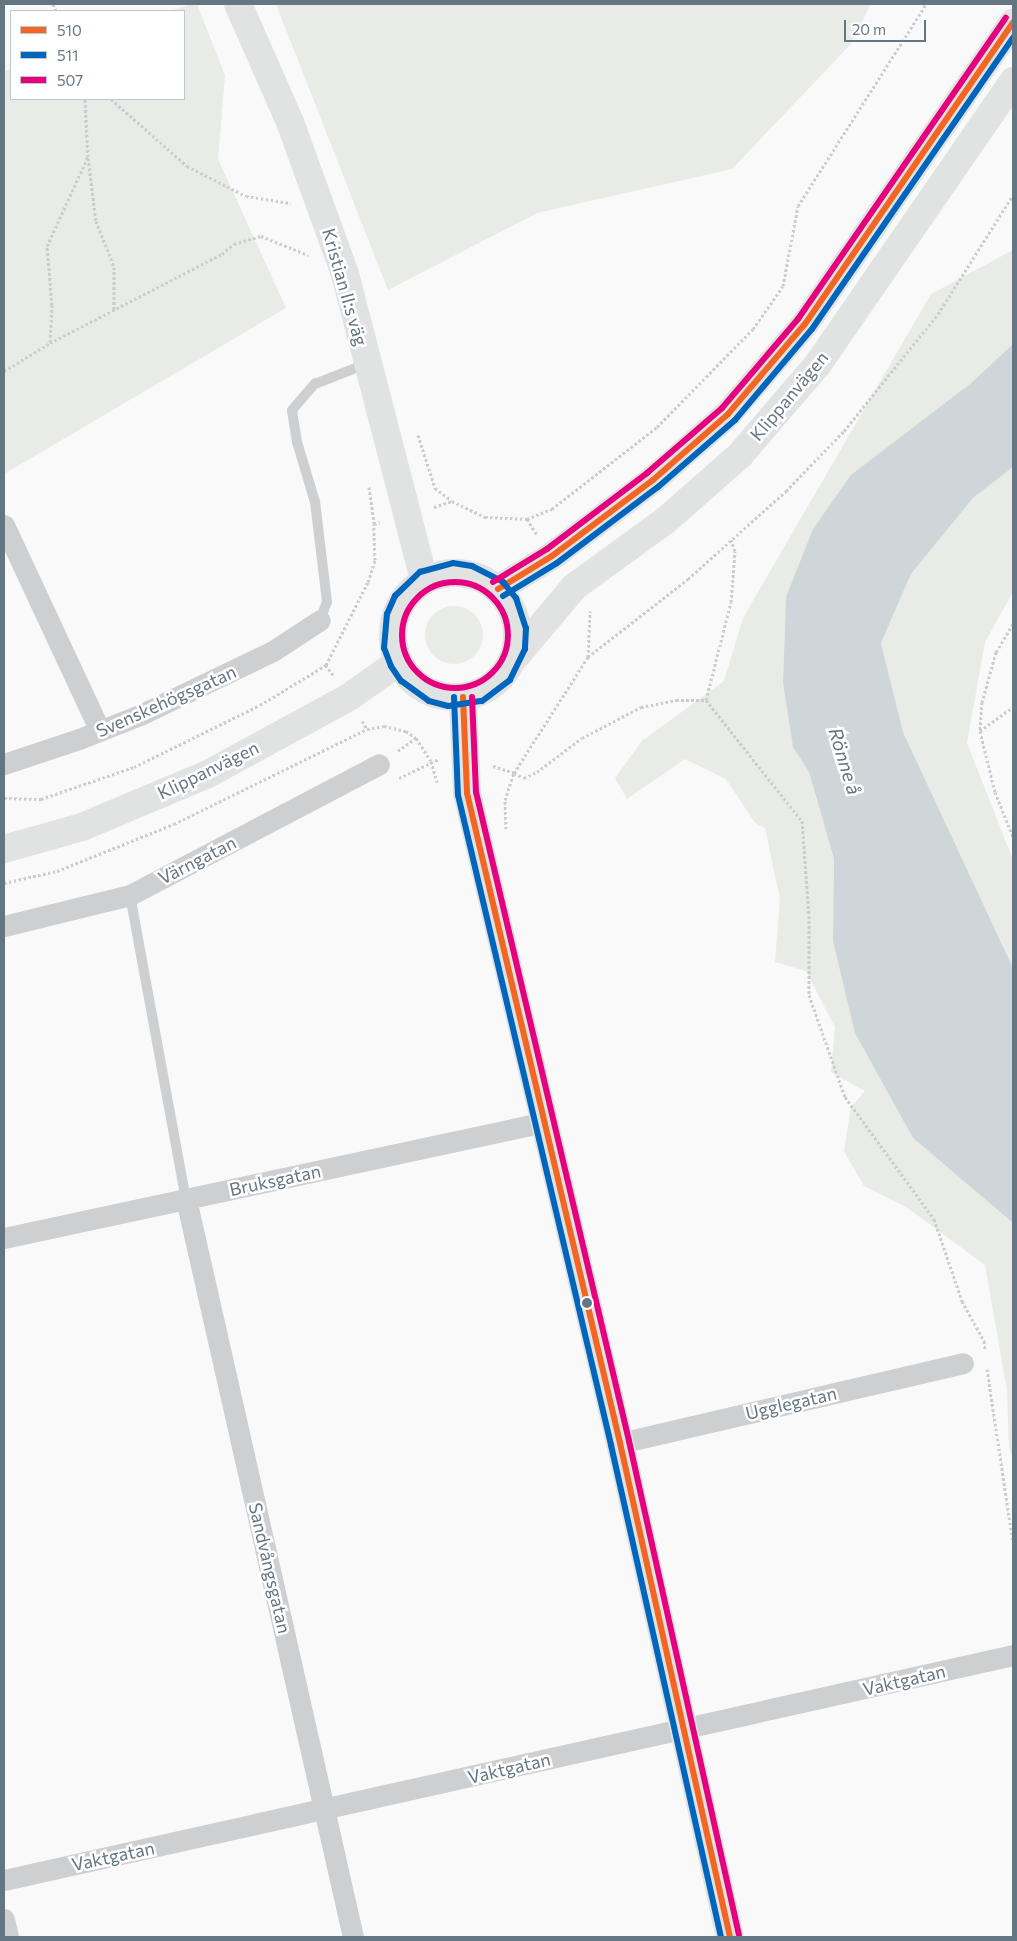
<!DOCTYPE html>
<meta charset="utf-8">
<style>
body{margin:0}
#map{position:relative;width:1017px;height:1941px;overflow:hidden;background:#f9f9f9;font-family:Commissioner,sans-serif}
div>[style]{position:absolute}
.green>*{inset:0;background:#e8ebe6}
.round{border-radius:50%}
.water>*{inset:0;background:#ced6d9}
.path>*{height:3px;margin-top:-1.5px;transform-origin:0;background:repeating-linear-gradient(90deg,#cbcccd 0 2.5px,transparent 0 5px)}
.lane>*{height:10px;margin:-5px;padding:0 5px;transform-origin:5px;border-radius:5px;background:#cecfd0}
.street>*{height:21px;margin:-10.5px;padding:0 10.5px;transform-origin:10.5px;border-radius:10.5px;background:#cecfd0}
.secondary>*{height:28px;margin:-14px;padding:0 14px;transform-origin:14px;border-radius:14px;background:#e1e2e2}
.secondary>.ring{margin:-14px;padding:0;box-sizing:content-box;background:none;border:28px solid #e1e2e2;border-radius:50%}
.bus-1>*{height:6px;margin:-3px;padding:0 3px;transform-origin:3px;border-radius:3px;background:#f26522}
.bus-2>*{height:6px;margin:-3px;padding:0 3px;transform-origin:3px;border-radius:3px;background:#0065bd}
.bus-3>*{height:6px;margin:-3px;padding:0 3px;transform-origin:3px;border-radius:3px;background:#e5007d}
.bus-3>.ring{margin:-3px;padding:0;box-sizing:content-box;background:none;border:6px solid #e5007d;border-radius:50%}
.dots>*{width:14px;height:14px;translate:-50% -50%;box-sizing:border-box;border:2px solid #fff;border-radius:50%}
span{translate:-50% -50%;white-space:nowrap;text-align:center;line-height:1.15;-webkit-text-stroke:5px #fff;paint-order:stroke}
.street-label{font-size:18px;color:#657683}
.water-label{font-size:19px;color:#60757c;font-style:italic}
.frame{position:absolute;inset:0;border:5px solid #657683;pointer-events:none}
.legend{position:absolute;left:10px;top:10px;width:175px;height:90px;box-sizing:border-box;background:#fff;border:1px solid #c1c8cd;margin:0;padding:6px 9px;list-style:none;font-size:15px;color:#657683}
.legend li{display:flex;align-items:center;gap:10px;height:25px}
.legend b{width:25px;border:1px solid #c1c8cd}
.scale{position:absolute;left:844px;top:20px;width:82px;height:22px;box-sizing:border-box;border:2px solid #657683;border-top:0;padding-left:6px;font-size:15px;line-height:18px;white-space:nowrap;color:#657683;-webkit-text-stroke:4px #fff;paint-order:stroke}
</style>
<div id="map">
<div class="green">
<i style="clip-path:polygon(191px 4px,197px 4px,225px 75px,218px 159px,286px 308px,4px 474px,4px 71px,11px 69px,11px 99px,184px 99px,184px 11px,170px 11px)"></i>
<i style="clip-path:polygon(276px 4px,871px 4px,850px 45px,732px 169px,537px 213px,388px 290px)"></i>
<i style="clip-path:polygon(1013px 250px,1013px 344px,970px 384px,786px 597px,783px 683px,793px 746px,809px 772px,834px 859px,833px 941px,913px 1138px,1013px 1223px,1013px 1458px,1009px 1448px,1007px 1390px,985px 1265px,906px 1207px,864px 1186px,844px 1151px,851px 1107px,865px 1091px,831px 1072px,835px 1027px,806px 971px,775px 962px,780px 899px,765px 828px,755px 823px,726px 779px,685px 759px,627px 799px,615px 778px,642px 741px,724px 681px,743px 618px,931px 294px)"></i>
<i style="clip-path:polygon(1013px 467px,1013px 592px,985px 642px,967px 743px,1013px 860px,1013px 968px,903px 732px,881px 643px,911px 574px,973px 498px)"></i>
<i class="round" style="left:425px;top:606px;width:58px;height:58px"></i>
</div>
<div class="water">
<i style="clip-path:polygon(1013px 344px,1013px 467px,973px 498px,911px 574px,881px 643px,903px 732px,1013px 968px,1013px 1223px,913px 1138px,855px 1033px,833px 941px,834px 859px,809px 772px,793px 747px,783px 683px,786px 597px,813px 529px,851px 475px,970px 384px)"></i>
</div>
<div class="path">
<i style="left:53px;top:4px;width:8px;rotate:67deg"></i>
<i style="left:111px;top:99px;width:101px;rotate:41.4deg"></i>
<i style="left:187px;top:166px;width:66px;rotate:27deg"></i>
<i style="left:246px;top:196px;width:45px;rotate:9deg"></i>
<i style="left:88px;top:158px;width:64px;rotate:82.8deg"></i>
<i style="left:96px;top:221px;width:49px;rotate:68.6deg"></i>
<i style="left:114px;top:267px;width:44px;rotate:90deg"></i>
<i style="left:50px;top:342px;width:37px;rotate:-87deg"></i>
<i style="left:52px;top:305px;width:59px;rotate:-94.8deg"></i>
<i style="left:47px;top:246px;width:98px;rotate:-65.3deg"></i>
<i style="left:88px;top:157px;width:58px;rotate:-93deg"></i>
<i style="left:4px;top:371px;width:54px;rotate:-31.3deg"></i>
<i style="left:50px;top:343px;width:194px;rotate:-27.4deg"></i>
<i style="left:222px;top:254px;width:16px;rotate:-40deg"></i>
<i style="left:234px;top:244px;width:28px;rotate:-17deg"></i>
<i style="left:261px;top:236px;width:51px;rotate:22deg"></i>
<i style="left:418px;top:435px;width:56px;rotate:72.2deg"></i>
<i style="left:435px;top:488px;width:21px;rotate:37deg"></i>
<i style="left:369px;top:487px;width:37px;rotate:82deg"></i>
<i style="left:434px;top:507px;width:19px;rotate:-18deg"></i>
<i style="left:452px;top:501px;width:37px;rotate:26deg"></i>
<i style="left:485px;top:517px;width:42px;rotate:2.7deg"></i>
<i style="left:527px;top:519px;width:19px;rotate:58deg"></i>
<i style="left:527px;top:519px;width:27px;rotate:-22deg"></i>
<i style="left:552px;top:509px;width:133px;rotate:-38deg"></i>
<i style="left:657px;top:427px;width:137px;rotate:-45.6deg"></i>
<i style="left:753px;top:329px;width:52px;rotate:-55.1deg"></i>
<i style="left:783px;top:286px;width:81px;rotate:-79.4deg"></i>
<i style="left:798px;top:206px;width:239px;rotate:-57.6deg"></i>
<i style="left:1013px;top:624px;width:33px;rotate:121deg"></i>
<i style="left:996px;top:652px;width:52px;rotate:105.6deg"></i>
<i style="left:982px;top:702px;width:29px;rotate:94deg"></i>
<i style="left:980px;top:731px;width:63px;rotate:76.2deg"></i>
<i style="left:995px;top:792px;width:48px;rotate:68.2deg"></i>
<i style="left:588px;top:657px;width:46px;rotate:-87.5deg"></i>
<i style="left:333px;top:675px;width:12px;rotate:-125deg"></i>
<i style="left:326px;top:665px;width:93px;rotate:-63.2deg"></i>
<i style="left:368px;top:582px;width:23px;rotate:-72deg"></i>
<i style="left:375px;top:560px;width:36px;rotate:-92deg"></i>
<i style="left:374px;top:524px;width:6px;rotate:-18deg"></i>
<i style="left:706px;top:700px;width:154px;rotate:51.6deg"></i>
<i style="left:802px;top:821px;width:95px;rotate:85.8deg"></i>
<i style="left:809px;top:916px;width:79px;rotate:90deg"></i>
<i style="left:809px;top:995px;width:108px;rotate:70.6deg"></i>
<i style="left:845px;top:1097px;width:151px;rotate:53.9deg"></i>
<i style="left:934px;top:1219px;width:87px;rotate:71.1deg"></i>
<i style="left:962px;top:1301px;width:46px;rotate:61.2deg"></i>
<i style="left:984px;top:1341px;width:9px;rotate:84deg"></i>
<i style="left:362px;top:721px;width:9px;rotate:58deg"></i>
<i style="left:367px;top:729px;width:17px;rotate:-10deg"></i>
<i style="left:384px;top:726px;width:23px;rotate:13deg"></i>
<i style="left:406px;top:731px;width:12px;rotate:35deg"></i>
<i style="left:416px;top:738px;width:27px;rotate:57deg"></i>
<i style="left:431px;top:761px;width:22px;rotate:74deg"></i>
<i style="left:980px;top:731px;width:41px;rotate:-36deg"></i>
<i style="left:398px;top:751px;width:22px;rotate:-36deg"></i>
<i style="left:493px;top:766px;width:22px;rotate:18deg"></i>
<i style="left:514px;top:773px;width:138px;rotate:-57.5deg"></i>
<i style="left:588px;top:657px;width:127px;rotate:-38deg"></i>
<i style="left:688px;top:579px;width:132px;rotate:-41.9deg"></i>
<i style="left:786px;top:491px;width:83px;rotate:-46deg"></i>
<i style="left:844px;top:431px;width:150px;rotate:-51.2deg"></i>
<i style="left:938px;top:314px;width:141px;rotate:-57.8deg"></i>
<i style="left:399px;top:778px;width:44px;rotate:-25.4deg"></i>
<i style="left:4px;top:798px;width:37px;rotate:2deg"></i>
<i style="left:41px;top:799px;width:98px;rotate:-19deg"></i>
<i style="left:134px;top:767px;width:140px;rotate:-26.2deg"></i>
<i style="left:260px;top:705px;width:77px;rotate:-31.2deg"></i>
<i style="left:506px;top:829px;width:29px;rotate:-92deg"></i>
<i style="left:505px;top:800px;width:28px;rotate:-72deg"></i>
<i style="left:514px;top:773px;width:11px;rotate:27deg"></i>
<i style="left:524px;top:778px;width:14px;rotate:-25deg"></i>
<i style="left:537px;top:772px;width:56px;rotate:-37.1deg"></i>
<i style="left:582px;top:738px;width:67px;rotate:-27.7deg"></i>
<i style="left:641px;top:707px;width:36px;rotate:-11deg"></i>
<i style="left:676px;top:700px;width:30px"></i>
<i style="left:706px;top:700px;width:101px;rotate:-75.7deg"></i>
<i style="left:731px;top:602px;width:51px;rotate:-85.5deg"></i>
<i style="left:735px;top:551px;width:12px;rotate:-110deg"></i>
<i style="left:4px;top:883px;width:54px;rotate:-12.8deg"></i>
<i style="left:57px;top:871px;width:126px;rotate:-21.9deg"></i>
<i style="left:174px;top:824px;width:215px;rotate:-26.2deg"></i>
<i style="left:987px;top:1369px;width:176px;rotate:81.5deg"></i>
</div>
<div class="lane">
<i style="left:320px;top:620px;width:19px;rotate:-69deg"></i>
<i style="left:327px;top:602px;width:101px;rotate:-96.8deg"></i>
<i style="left:315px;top:502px;width:63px;rotate:-106.7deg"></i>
<i style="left:297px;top:442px;width:32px;rotate:-99deg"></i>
<i style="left:292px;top:410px;width:35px;rotate:-49deg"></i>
<i style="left:315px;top:384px;width:55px;rotate:-21.4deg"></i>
<i style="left:130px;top:895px;width:309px;rotate:79.6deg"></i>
</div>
<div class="street">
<i style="left:4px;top:525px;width:227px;rotate:65deg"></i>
<i style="left:4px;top:764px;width:79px;rotate:-18.4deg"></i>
<i style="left:79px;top:739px;width:68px;rotate:-21.6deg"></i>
<i style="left:142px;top:714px;width:145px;rotate:-25.7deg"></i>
<i style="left:273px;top:651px;width:56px;rotate:-33.4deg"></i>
<i style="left:4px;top:926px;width:130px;rotate:-13.8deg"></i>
<i style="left:130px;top:895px;width:281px;rotate:-27.7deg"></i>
<i style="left:186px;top:1199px;width:757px;rotate:77.25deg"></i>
<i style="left:4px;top:1238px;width:553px;rotate:-12.1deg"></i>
<i style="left:620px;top:1443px;width:352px;rotate:-13.1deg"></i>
<i style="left:4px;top:1880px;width:1034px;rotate:-12.57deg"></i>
<i style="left:4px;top:1919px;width:18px;rotate:77deg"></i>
</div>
<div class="secondary">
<i style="left:238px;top:4px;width:129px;rotate:66.2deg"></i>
<i style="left:290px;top:122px;width:162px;rotate:70.1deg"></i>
<i style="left:345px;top:274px;width:316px;rotate:75.5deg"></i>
<i class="ring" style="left:393px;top:573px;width:96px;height:96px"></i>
<i style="left:498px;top:589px;width:63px;rotate:-31.4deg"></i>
<i style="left:552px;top:556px;width:126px;rotate:-37deg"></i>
<i style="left:653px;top:480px;width:100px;rotate:-41.3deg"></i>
<i style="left:728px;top:414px;width:118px;rotate:-49.5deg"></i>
<i style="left:805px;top:324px;width:366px;rotate:-55.4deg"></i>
<i style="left:512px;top:661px;width:97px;rotate:-50deg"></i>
<i style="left:574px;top:587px;width:112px;rotate:-36deg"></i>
<i style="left:665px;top:521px;width:100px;rotate:-41.3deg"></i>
<i style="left:740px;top:455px;width:120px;rotate:-49.4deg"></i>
<i style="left:818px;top:364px;width:344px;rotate:-55.4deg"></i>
<i style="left:463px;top:697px;width:96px;rotate:87.6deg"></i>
<i style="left:467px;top:793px;width:668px;rotate:76.75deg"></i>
<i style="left:620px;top:1443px;width:506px;rotate:77.45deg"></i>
<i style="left:4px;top:849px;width:81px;rotate:-15.8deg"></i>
<i style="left:82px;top:827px;width:137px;rotate:-22.8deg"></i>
<i style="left:208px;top:774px;width:161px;rotate:-28.6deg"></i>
<i style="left:349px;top:697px;width:61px;rotate:-35deg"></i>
</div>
<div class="bus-1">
<i style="left:498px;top:589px;width:63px;rotate:-31.4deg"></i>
<i style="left:552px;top:556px;width:126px;rotate:-37deg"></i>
<i style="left:653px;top:480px;width:100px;rotate:-41.3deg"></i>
<i style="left:728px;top:414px;width:118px;rotate:-49.5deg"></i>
<i style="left:805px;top:324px;width:366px;rotate:-55.4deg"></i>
<i style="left:463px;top:697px;width:96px;rotate:87.6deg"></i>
<i style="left:467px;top:793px;width:668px;rotate:76.75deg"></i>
<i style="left:620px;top:1443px;width:506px;rotate:77.45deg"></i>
</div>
<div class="bus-2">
<i style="left:503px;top:596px;width:63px;rotate:-31.4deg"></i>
<i style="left:557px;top:563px;width:126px;rotate:-37deg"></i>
<i style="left:658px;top:487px;width:102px;rotate:-41deg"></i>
<i style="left:735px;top:420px;width:119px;rotate:-49.8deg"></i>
<i style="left:812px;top:329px;width:354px;rotate:-55.4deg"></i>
<i style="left:454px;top:697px;width:98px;rotate:87.7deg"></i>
<i style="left:458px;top:795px;width:668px;rotate:76.75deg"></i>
<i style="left:611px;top:1445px;width:504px;rotate:77.4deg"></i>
<i style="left:480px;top:701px;width:32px;rotate:171deg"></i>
<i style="left:448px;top:706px;width:20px;rotate:-165deg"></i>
<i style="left:429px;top:701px;width:34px;rotate:-144deg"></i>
<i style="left:401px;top:681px;width:18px;rotate:-124deg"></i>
<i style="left:391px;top:666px;width:19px;rotate:-111deg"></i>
<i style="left:384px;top:648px;width:34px;rotate:-85deg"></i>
<i style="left:387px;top:614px;width:20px;rotate:-66deg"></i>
<i style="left:395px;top:596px;width:35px;rotate:-44deg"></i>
<i style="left:420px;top:572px;width:34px;rotate:-15deg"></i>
<i style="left:453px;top:563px;width:19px;rotate:9deg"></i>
<i style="left:472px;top:566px;width:35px;rotate:27deg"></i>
<i style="left:503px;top:582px;width:21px;rotate:51deg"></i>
<i style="left:516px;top:598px;width:32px;rotate:72deg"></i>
<i style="left:526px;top:628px;width:21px;rotate:93deg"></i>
<i style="left:525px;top:649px;width:34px;rotate:116deg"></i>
<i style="left:510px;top:680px;width:35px;rotate:143deg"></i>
</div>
<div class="bus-3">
<i style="left:493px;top:582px;width:63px;rotate:-31.4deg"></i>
<i style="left:547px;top:549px;width:126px;rotate:-37.2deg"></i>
<i style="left:647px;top:473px;width:99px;rotate:-40.9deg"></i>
<i style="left:722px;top:408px;width:117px;rotate:-49.5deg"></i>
<i style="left:798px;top:319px;width:366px;rotate:-55.4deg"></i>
<i class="ring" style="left:402px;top:582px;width:100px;height:100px"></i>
<i style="left:472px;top:697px;width:95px;rotate:87.6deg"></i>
<i style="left:476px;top:792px;width:667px;rotate:76.73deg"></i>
<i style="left:629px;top:1441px;width:506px;rotate:77.45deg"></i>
</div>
<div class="dots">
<i style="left:587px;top:1303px;background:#657683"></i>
</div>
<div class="street-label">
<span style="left:345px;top:287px;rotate:74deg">Kristian II:s väg</span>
<span style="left:789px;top:396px;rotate:-50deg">Klippanvägen</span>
<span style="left:166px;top:701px;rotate:-24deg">Svenskehögsgatan</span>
<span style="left:208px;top:770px;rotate:-26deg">Klippanvägen</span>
<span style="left:197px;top:860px;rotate:-27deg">Värngatan</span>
<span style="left:275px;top:1180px;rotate:-12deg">Bruksgatan</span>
<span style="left:791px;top:1403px;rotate:-13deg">Ugglegatan</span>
<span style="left:270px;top:1568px;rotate:77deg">Sandvångsgatan</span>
<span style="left:904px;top:1680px;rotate:-13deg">Vaktgatan</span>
<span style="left:509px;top:1768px;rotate:-13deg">Vaktgatan</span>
<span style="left:113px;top:1856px;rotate:-12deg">Vaktgatan</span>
</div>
<div class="water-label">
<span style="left:845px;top:761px;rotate:73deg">Rönne å</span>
</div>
<div class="frame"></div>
<ul class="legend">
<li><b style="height:6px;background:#f26522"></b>510</li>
<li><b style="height:6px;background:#0065bd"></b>511</li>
<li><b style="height:6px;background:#e5007d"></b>507</li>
</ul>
<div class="scale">20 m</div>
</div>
